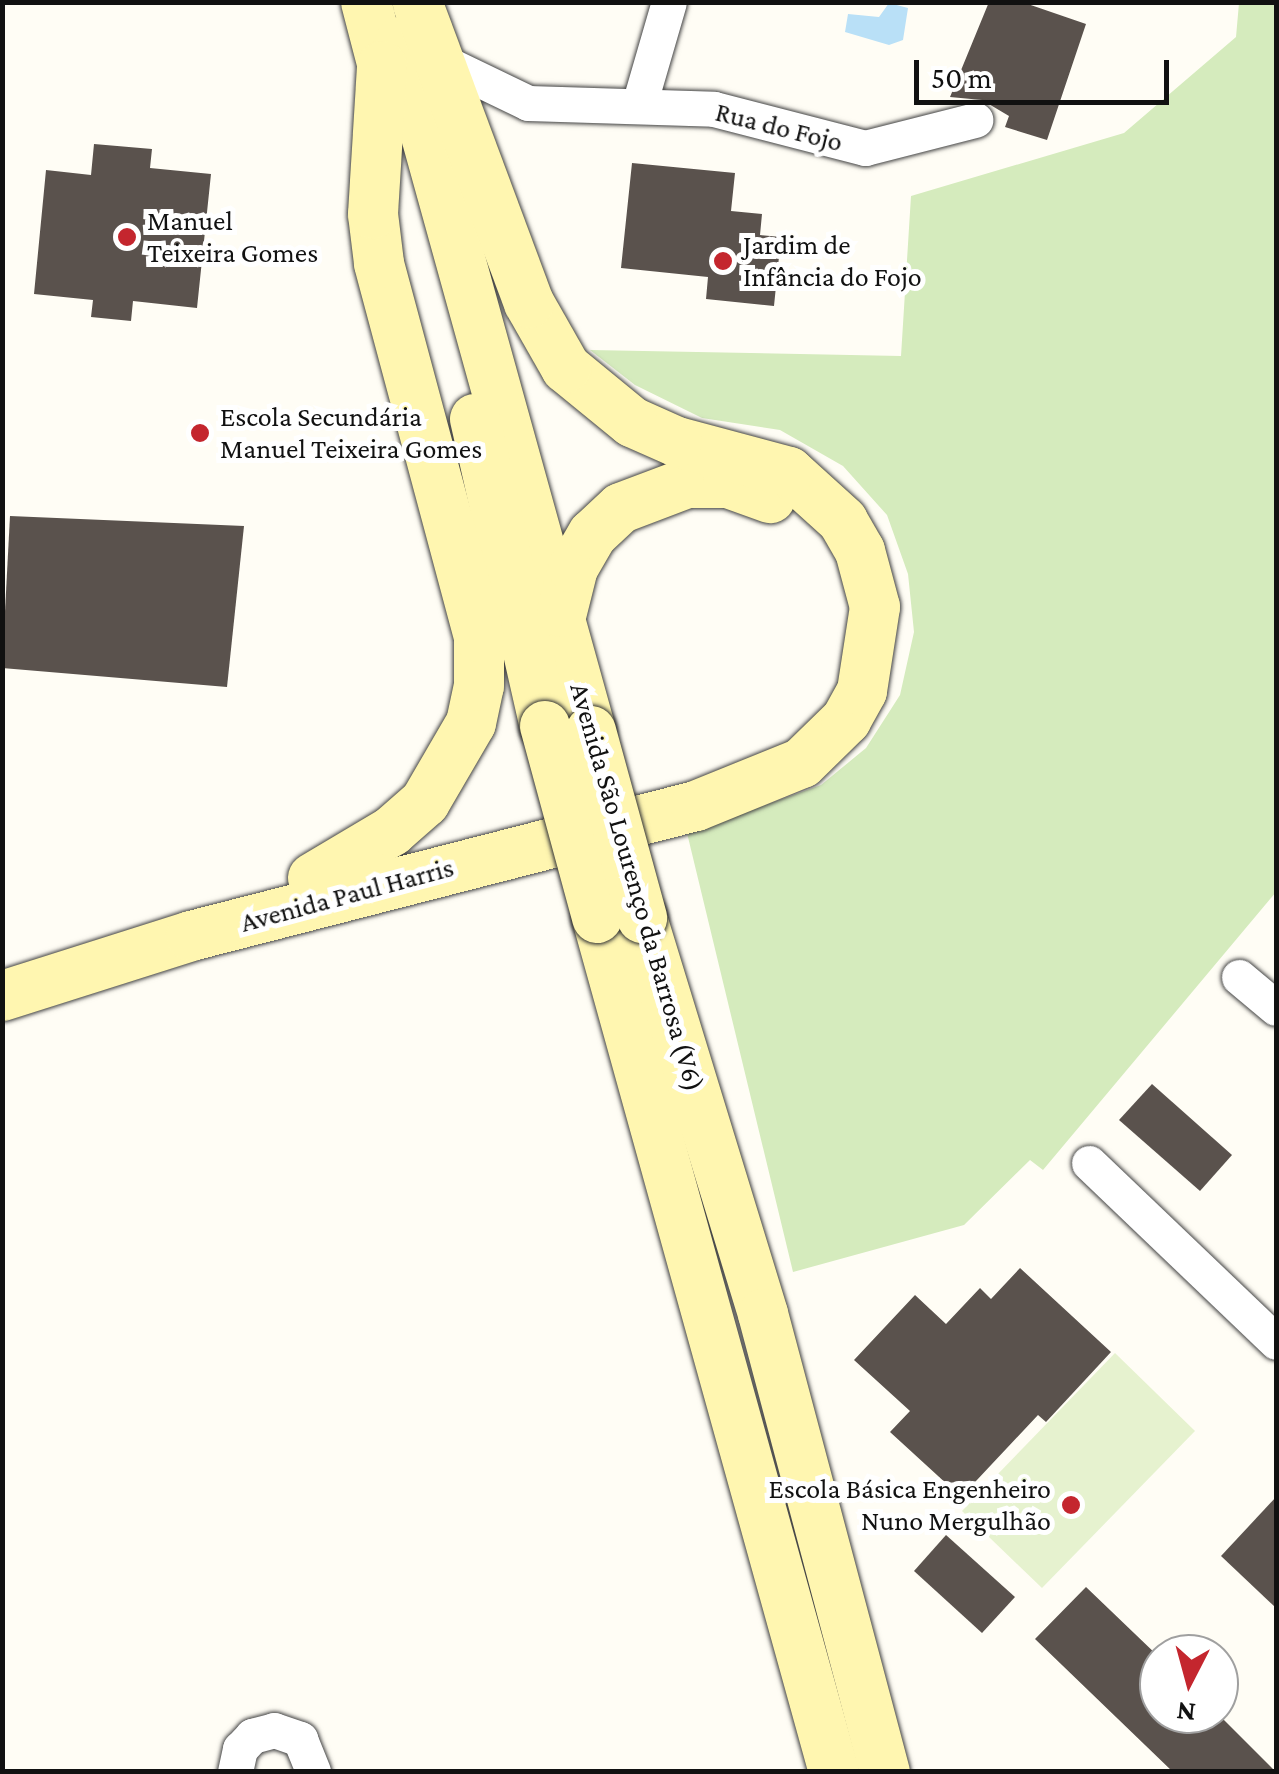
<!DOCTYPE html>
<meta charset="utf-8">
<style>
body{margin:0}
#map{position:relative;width:1279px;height:1774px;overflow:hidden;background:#fffdf5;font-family:"Crimson Pro",serif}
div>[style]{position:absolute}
.green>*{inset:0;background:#d5ebbd}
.pitch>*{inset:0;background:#e6f2cf}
.water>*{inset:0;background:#b9e0f7}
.building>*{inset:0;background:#5a524d}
.roads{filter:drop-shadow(0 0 2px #444) drop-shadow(0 0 2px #444)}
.minor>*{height:35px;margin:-17.5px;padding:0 17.5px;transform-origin:17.5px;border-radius:17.5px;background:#fff}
.secondary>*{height:50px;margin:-25px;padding:0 25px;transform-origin:25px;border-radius:25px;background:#fff6b0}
.bridges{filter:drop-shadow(0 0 2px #333) drop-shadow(0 0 2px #333)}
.secondary-bridge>*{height:50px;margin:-25px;padding:0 25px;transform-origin:25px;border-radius:25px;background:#fff6b0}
.dots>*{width:28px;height:28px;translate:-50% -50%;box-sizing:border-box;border:5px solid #fff;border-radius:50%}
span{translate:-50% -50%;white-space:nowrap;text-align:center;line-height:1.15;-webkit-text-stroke:10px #fff;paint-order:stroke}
.street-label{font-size:28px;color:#111}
.poi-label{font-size:28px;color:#111}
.left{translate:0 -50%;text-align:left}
.right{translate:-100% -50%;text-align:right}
.frame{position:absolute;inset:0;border:5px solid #111;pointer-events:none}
.north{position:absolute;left:1139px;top:1634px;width:100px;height:100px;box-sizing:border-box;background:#fff;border:2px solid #a0a0a0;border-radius:50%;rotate:186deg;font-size:28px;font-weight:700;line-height:40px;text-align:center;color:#111}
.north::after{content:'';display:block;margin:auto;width:35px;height:45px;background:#c4262e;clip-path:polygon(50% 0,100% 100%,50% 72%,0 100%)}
.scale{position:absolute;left:914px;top:60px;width:255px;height:45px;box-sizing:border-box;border:5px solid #111;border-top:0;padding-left:12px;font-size:30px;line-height:35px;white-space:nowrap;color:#111;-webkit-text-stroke:8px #fff;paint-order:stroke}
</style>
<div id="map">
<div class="green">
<i style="clip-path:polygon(1239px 3px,1276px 3px,1276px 892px,1043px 1170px,1030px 1160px,964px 1225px,793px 1272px,687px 833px,821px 785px,866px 748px,900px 695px,914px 632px,908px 574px,887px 515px,843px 466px,780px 430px,702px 418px,635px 385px,590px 350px,901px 356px,911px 196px,1124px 133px,1236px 37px)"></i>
</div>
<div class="pitch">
<i style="clip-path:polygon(1115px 1353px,1195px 1431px,1042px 1588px,962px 1511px)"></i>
</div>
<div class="water">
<i style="clip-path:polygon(889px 3px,908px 8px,903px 40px,889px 45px,845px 32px,848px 14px,879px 17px)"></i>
</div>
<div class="building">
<i style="clip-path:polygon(989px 2px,1022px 2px,1086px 24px,1047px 140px,1005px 127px,1009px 116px,982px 100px,950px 97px)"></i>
<i style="clip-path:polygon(94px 144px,152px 149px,150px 168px,211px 174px,197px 308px,133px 301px,131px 321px,91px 317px,93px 300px,34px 294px,46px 170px,91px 175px)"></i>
<i style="clip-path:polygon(632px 163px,735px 173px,731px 211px,762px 214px,760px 235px,781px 237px,774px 306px,706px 299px,708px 277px,621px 268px)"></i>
<i style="clip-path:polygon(10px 516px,244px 526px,227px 687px,2px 668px)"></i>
<i style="clip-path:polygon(1152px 1084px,1232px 1155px,1200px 1191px,1119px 1120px)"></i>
<i style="clip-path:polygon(1020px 1268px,1111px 1352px,1046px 1422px,1038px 1415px,961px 1497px,890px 1432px,910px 1411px,854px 1360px,915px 1295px,946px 1324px,980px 1288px,991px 1299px)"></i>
<i style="clip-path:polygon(1276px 1497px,1276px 1608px,1221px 1556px)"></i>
<i style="clip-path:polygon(946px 1535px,1015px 1597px,982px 1633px,914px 1571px)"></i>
<i style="clip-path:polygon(1086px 1587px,1159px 1657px,1159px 1714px,1218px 1714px,1276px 1772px,1173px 1772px,1035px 1639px)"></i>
</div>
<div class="roads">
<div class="minor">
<i style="left:439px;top:60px;width:99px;rotate:25.8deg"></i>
<i style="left:528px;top:103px;width:186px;rotate:1.8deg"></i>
<i style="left:714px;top:109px;width:156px;rotate:14.5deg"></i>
<i style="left:865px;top:148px;width:114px;rotate:-14.3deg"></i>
<i style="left:639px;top:105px;width:107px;rotate:-73.8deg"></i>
<i style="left:1239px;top:977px;width:48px;rotate:40deg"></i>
<i style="left:1089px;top:1163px;width:259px;rotate:43.7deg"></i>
<i style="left:235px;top:1772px;width:24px;rotate:-78deg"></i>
<i style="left:240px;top:1749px;width:18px;rotate:-47deg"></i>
<i style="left:252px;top:1736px;width:23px;rotate:-15deg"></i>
<i style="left:274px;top:1730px;width:28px;rotate:19deg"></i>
<i style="left:300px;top:1739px;width:35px;rotate:68deg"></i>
</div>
<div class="secondary">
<i style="left:366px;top:2px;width:91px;rotate:75.4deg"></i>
<i style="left:400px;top:42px;width:715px;rotate:74.51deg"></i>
<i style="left:475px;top:419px;width:315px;rotate:77.2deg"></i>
<i style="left:562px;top:612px;width:45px;rotate:-76deg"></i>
<i style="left:573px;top:568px;width:39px;rotate:-60deg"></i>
<i style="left:593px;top:534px;width:38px;rotate:-43deg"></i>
<i style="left:621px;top:508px;width:71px;rotate:-20.7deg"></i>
<i style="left:687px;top:483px;width:41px"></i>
<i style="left:728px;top:483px;width:45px;rotate:19.7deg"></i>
<i style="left:313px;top:878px;width:92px;rotate:-30.7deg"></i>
<i style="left:392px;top:831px;width:44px;rotate:-41.3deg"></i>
<i style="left:425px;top:802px;width:91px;rotate:-59.8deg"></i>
<i style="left:471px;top:723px;width:38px;rotate:-78deg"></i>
<i style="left:479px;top:686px;width:49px;rotate:-90deg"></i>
<i style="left:479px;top:637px;width:387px;rotate:-105deg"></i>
<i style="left:379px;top:263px;width:49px;rotate:-97deg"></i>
<i style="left:373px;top:214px;width:148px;rotate:-86.5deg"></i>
<i style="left:597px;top:918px;width:886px;rotate:74.49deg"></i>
<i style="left:642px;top:918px;width:414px;rotate:73deg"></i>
<i style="left:763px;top:1314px;width:474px;rotate:75.1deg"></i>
<i style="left:2px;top:996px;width:198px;rotate:-17.6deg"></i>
<i style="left:191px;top:936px;width:521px;rotate:-14.44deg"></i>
<i style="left:696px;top:806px;width:114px;rotate:-22.1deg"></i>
<i style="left:802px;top:763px;width:62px;rotate:-44.3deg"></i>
<i style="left:846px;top:720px;width:33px;rotate:-61deg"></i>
<i style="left:862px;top:691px;width:85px;rotate:-81.2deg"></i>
<i style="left:875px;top:607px;width:58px;rotate:-105deg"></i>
<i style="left:860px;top:551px;width:34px;rotate:-120deg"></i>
<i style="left:843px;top:521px;width:73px;rotate:-137.8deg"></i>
<i style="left:789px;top:472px;width:116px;rotate:-165deg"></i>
<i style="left:677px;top:442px;width:49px;rotate:-156deg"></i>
<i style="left:632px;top:422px;width:85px;rotate:-140.7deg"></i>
<i style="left:566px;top:368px;width:75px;rotate:-119.6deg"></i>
<i style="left:529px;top:303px;width:321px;rotate:-110.4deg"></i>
</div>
</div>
<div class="bridges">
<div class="secondary-bridge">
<i style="left:545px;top:726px;width:199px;rotate:74.8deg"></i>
<i style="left:591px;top:731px;width:194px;rotate:74.7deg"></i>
</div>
</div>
<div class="dots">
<i style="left:127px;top:237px;background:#c4262e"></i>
<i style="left:723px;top:261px;background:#c4262e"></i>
<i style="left:200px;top:433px;background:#c4262e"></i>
<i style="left:1071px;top:1505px;background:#c4262e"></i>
</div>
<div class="street-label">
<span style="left:779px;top:127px;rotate:14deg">Rua do Fojo</span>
<span style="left:637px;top:887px;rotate:74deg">Avenida São Lourenço da Barrosa (V6)</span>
<span style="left:347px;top:895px;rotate:-15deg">Avenida Paul Harris</span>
</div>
<div class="poi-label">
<span class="left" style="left:147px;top:237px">Manuel<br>Teixeira Gomes</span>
<span class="left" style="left:743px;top:261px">Jardim de<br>Infância do Fojo</span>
<span class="left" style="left:220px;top:433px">Escola Secundária<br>Manuel Teixeira Gomes</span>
<span class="right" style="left:1051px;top:1505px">Escola Básica Engenheiro<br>Nuno Mergulhão</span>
</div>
<div class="frame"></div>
<div class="north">N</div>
<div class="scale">50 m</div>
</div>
